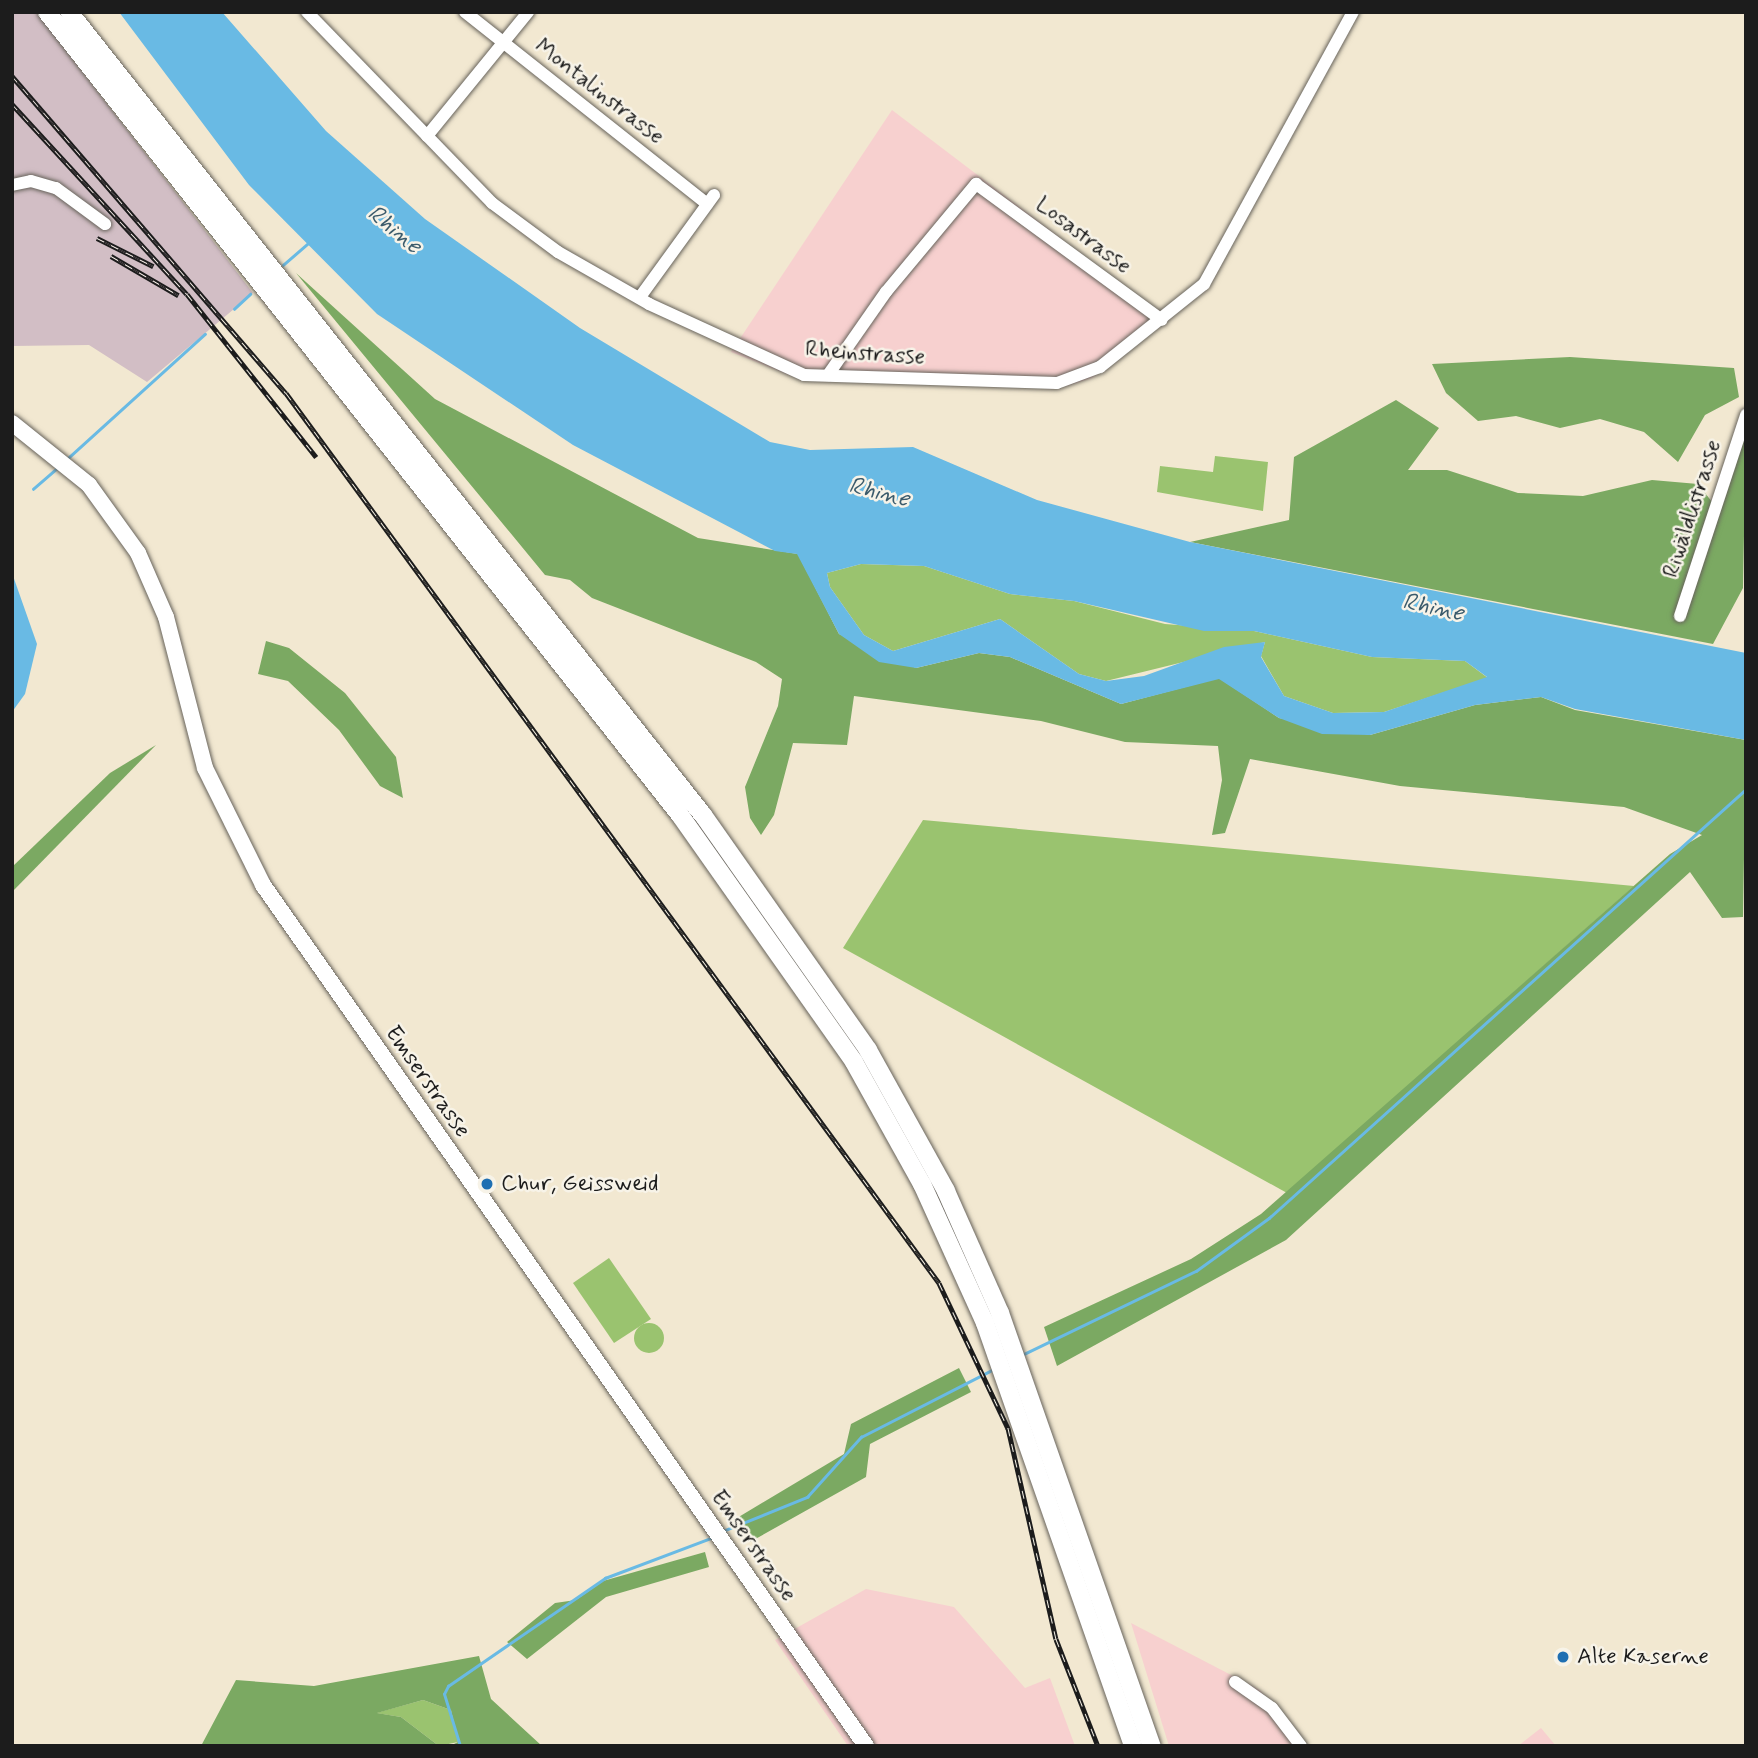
<!DOCTYPE html>
<meta charset="utf-8">
<style>
body{margin:0}
#map{position:relative;width:1758px;height:1758px;overflow:hidden;background:#f2e8d1;font-family:Mynerve,sans-serif}
div>[style]{position:absolute}
.built>*{inset:0;background:#f7d0cf}
.industrial>*{inset:0;background:#d2bec5}
.green>*{inset:0;background:#9ac36f}
.round{border-radius:50%}
.forest>*{inset:0;background:#7ba962}
.water>*{inset:0;background:#69bae4}
.stream>*{height:2.5px;margin:-1.25px;padding:0 1.25px;transform-origin:1.25px;border-radius:1.25px;background:#69bae4}
.roads{filter:drop-shadow(0 0 2px #67635b) drop-shadow(0 0 2px #67635b)}
.minor>*{height:12px;margin:-6px;padding:0 6px;transform-origin:6px;border-radius:6px;background:#fff}
.major>*{height:16px;margin:-8px;padding:0 8px;transform-origin:8px;border-radius:8px;background:#fff}
.highway>*{height:18px;margin:-9px;padding:0 9px;transform-origin:9px;border-radius:9px;background:#fff}
.rail>*{height:5px;margin-top:-2.5px;transform-origin:0;background:repeating-linear-gradient(90deg,#f7f3e8 0 8px,#1c1c1c 0 16px);box-sizing:border-box;border-block:2px solid #1c1c1c}
.dots>*{width:19px;height:19px;translate:-50% -50%;box-sizing:border-box;border:4px solid #f7f3e8;border-radius:50%}
span{translate:-50% -50%;white-space:nowrap;text-align:center;line-height:1.15;-webkit-text-stroke:5px #f7f3e8;paint-order:stroke}
.street-label{font-size:23px;color:#1c1c1c}
.poi-label{font-size:23px;color:#1c1c1c}
.left{translate:0 -50%;text-align:left}
.water-label{font-size:24px;color:#3b5b6c;font-style:italic}
.frame{position:absolute;inset:0;border:14px solid #1c1c1c;pointer-events:none}
</style>
<div id="map">
<div class="built">
<i style="clip-path:polygon(892px 110px,1168px 320px,1092px 378px,1067px 386px,794px 377px,731px 352px)"></i>
<i style="clip-path:polygon(866px 1589px,954px 1607px,1025px 1688px,1050px 1678px,1075px 1746px,848px 1746px,775px 1640px)"></i>
<i style="clip-path:polygon(1131px 1623px,1260px 1690px,1306px 1746px,1169px 1746px)"></i>
<i style="clip-path:polygon(1541px 1728px,1556px 1746px,1518px 1746px)"></i>
</div>
<div class="industrial">
<i style="clip-path:polygon(12px 12px,36px 12px,253px 293px,147px 382px,89px 345px,12px 346px)"></i>
</div>
<div class="green">
<i style="clip-path:polygon(1215px 456px,1268px 462px,1263px 511px,1157px 492px,1160px 466px,1213px 472px)"></i>
<i style="clip-path:polygon(861px 564px,924px 566px,1010px 594px,1074px 601px,1165px 624px,1254px 631px,1372px 657px,1465px 661px,1488px 678px,1384px 712px,1333px 713px,1284px 696px,1261px 656px,1265px 642px,1106px 681px,1079px 674px,1000px 619px,893px 651px,864px 635px,830px 587px,827px 573px)"></i>
<i style="clip-path:polygon(923px 820px,1634px 886px,1287px 1193px,843px 948px)"></i>
<i style="clip-path:polygon(609px 1258px,651px 1319px,614px 1343px,573px 1283px)"></i>
<i class="round" style="left:634px;top:1323px;width:30px;height:30px"></i>
<i style="clip-path:polygon(423px 1700px,451px 1710px,458px 1742px,439px 1746px,401px 1717px,376px 1713px)"></i>
</div>
<div class="forest">
<i style="clip-path:polygon(296px 273px,435px 399px,698px 538px,798px 554px,839px 634px,916px 668px,979px 653px,1010px 657px,1121px 704px,1219px 678px,1279px 718px,1370px 735px,1475px 705px,1541px 697px,1575px 710px,1746px 740px,1743px 917px,1722px 918px,1690px 872px,1286px 1240px,1057px 1366px,1044px 1327px,1191px 1259px,1261px 1214px,1670px 854px,1702px 835px,1624px 807px,1400px 786px,1250px 759px,1225px 833px,1212px 835px,1222px 780px,1218px 746px,1125px 742px,1041px 721px,854px 696px,847px 745px,793px 743px,774px 815px,761px 835px,750px 818px,745px 787px,778px 706px,782px 679px,756px 662px,592px 598px,570px 580px,545px 575px)"></i>
<i style="clip-path:polygon(1570px 357px,1734px 368px,1739px 397px,1705px 415px,1678px 462px,1644px 432px,1600px 419px,1560px 428px,1516px 416px,1478px 421px,1446px 393px,1432px 364px)"></i>
<i style="clip-path:polygon(1396px 400px,1439px 428px,1408px 470px,1447px 470px,1518px 493px,1583px 496px,1652px 480px,1698px 484px,1716px 507px,1746px 432px,1743px 588px,1713px 644px,1190px 542px,1289px 520px,1294px 457px)"></i>
<i style="clip-path:polygon(266px 641px,289px 648px,345px 693px,396px 757px,403px 798px,380px 786px,339px 730px,288px 681px,258px 674px)"></i>
<i style="clip-path:polygon(156px 745px,12px 892px,12px 867px,110px 773px)"></i>
<i style="clip-path:polygon(959px 1368px,971px 1392px,870px 1444px,866px 1477px,750px 1542px,732px 1521px,844px 1454px,851px 1424px)"></i>
<i style="clip-path:polygon(705px 1552px,709px 1567px,606px 1597px,527px 1659px,507px 1642px,555px 1603px,576px 1600px,603px 1581px)"></i>
<i style="clip-path:polygon(479px 1656px,491px 1699px,542px 1746px,450px 1746px,458px 1742px,451px 1710px,423px 1700px,377px 1713px,401px 1717px,439px 1746px,201px 1746px,236px 1680px,314px 1686px)"></i>
</div>
<div class="water">
<i style="clip-path:polygon(evenodd,119px 12px,222px 12px,326px 131px,425px 219px,580px 328px,770px 442px,810px 450px,913px 447px,1037px 500px,1190px 542px,1746px 653px,1746px 740px,1575px 709px,1541px 697px,1475px 705px,1370px 735px,1322px 734px,1279px 718px,1219px 679px,1121px 704px,1010px 657px,979px 653px,916px 668px,879px 662px,839px 634px,797px 554px,775px 551px,573px 445px,377px 314px,249px 185px,119px 12px,861px 564px,924px 566px,1010px 594px,1074px 601px,1204px 631px,1254px 631px,1372px 657px,1465px 661px,1487px 677px,1384px 712px,1333px 713px,1284px 696px,1261px 657px,1265px 642px,1224px 647px,1144px 676px,1106px 681px,1079px 674px,1000px 619px,893px 651px,864px 635px,830px 587px,827px 573px,861px 564px)"></i>
<i style="clip-path:polygon(12px 573px,37px 644px,25px 694px,12px 712px)"></i>
</div>
<div class="stream">
<i style="left:283px;top:265px;width:32px;rotate:-41deg"></i>
<i style="left:234px;top:309px;width:22px;rotate:-43deg"></i>
<i style="left:67px;top:459px;width:186px;rotate:-42.2deg"></i>
<i style="left:33px;top:489px;width:32px;rotate:-41deg"></i>
<i style="left:1022px;top:1355px;width:193px;rotate:-25.8deg"></i>
<i style="left:1196px;top:1271px;width:90px;rotate:-36deg"></i>
<i style="left:1269px;top:1218px;width:642px;rotate:-41.97deg"></i>
<i style="left:723px;top:1531px;width:91px;rotate:-22deg"></i>
<i style="left:807px;top:1497px;width:81px;rotate:-48deg"></i>
<i style="left:861px;top:1437px;width:149px;rotate:-27.1deg"></i>
<i style="left:460px;top:1746px;width:54px;rotate:-107.1deg"></i>
<i style="left:444px;top:1694px;width:9px;rotate:-63deg"></i>
<i style="left:448px;top:1686px;width:191px;rotate:-34.5deg"></i>
<i style="left:605px;top:1578px;width:113px;rotate:-20.7deg"></i>
</div>
<div class="roads">
<div class="minor">
<i style="left:307px;top:12px;width:266px;rotate:45.9deg"></i>
<i style="left:492px;top:203px;width:82px;rotate:36.6deg"></i>
<i style="left:558px;top:252px;width:105px;rotate:29.7deg"></i>
<i style="left:649px;top:304px;width:170px;rotate:24.6deg"></i>
<i style="left:804px;top:375px;width:253px;rotate:1.8deg"></i>
<i style="left:1057px;top:383px;width:46px;rotate:-20.4deg"></i>
<i style="left:1100px;top:367px;width:133px;rotate:-38.6deg"></i>
<i style="left:1204px;top:284px;width:310px;rotate:-61.3deg"></i>
<i style="left:465px;top:12px;width:309px;rotate:38.4deg"></i>
<i style="left:427px;top:136px;width:160px;rotate:-50.8deg"></i>
<i style="left:12px;top:185px;width:19px;rotate:-12deg"></i>
<i style="left:31px;top:181px;width:26px;rotate:16deg"></i>
<i style="left:56px;top:188px;width:61px;rotate:36.3deg"></i>
<i style="left:640px;top:297px;width:126px;rotate:-54deg"></i>
<i style="left:828px;top:375px;width:101px;rotate:-55.1deg"></i>
<i style="left:886px;top:292px;width:141px;rotate:-50.2deg"></i>
<i style="left:976px;top:184px;width:230px;rotate:36.2deg"></i>
<i style="left:1680px;top:616px;width:212px;rotate:-71.8deg"></i>
<i style="left:1235px;top:1682px;width:45px;rotate:35.1deg"></i>
<i style="left:1272px;top:1708px;width:48px;rotate:52.7deg"></i>
</div>
<div class="major">
<i style="left:12px;top:423px;width:99px;rotate:38.8deg"></i>
<i style="left:89px;top:485px;width:84px;rotate:54.2deg"></i>
<i style="left:138px;top:553px;width:70px;rotate:66.4deg"></i>
<i style="left:166px;top:617px;width:156px;rotate:75.5deg"></i>
<i style="left:205px;top:768px;width:131px;rotate:63.6deg"></i>
<i style="left:263px;top:885px;width:1051px;rotate:54.99deg"></i>
</div>
<div class="highway">
<i style="left:47px;top:12px;width:1022px;rotate:51.75deg"></i>
<i style="left:680px;top:815px;width:302px;rotate:54.8deg"></i>
<i style="left:854px;top:1062px;width:140px;rotate:60.9deg"></i>
<i style="left:922px;top:1184px;width:153px;rotate:65.6deg"></i>
<i style="left:985px;top:1323px;width:448px;rotate:70.7deg"></i>
<i style="left:69px;top:12px;width:1023px;rotate:51.71deg"></i>
<i style="left:703px;top:815px;width:287px;rotate:54.9deg"></i>
<i style="left:868px;top:1050px;width:161px;rotate:61deg"></i>
<i style="left:946px;top:1191px;width:133px;rotate:66.1deg"></i>
<i style="left:1000px;top:1313px;width:459px;rotate:70.7deg"></i>
</div>
</div>
<div class="rail">
<i style="left:12px;top:76px;width:419px;rotate:49.2deg"></i>
<i style="left:286px;top:393px;width:1104px;rotate:53.73deg"></i>
<i style="left:939px;top:1283px;width:161px;rotate:64.6deg"></i>
<i style="left:1008px;top:1428px;width:216px;rotate:77.2deg"></i>
<i style="left:1056px;top:1639px;width:115px;rotate:68.6deg"></i>
<i style="left:12px;top:104px;width:258px;rotate:47.4deg"></i>
<i style="left:187px;top:294px;width:208px;rotate:51.6deg"></i>
<i style="left:97px;top:238px;width:63px;rotate:26.6deg"></i>
<i style="left:111px;top:256px;width:78px;rotate:30.2deg"></i>
</div>
<div class="dots">
<i style="left:487px;top:1184px;background:#1f6fb2"></i>
<i style="left:1563px;top:1657px;background:#1f6fb2"></i>
</div>
<div class="street-label">
<span style="left:599px;top:92px;rotate:38deg">Montalinstrasse</span>
<span style="left:1083px;top:236px;rotate:37deg">Losastrasse</span>
<span style="left:865px;top:354px;rotate:4deg">Rheinstrasse</span>
<span style="left:1693px;top:509px;rotate:-72deg">Riwäldlistrasse</span>
<span style="left:427px;top:1082px;rotate:55deg">Emserstrasse</span>
<span style="left:753px;top:1546px;rotate:55deg">Emserstrasse</span>
</div>
<div class="poi-label">
<span class="left" style="left:501px;top:1184px">Chur, Geissweid</span>
<span class="left" style="left:1577px;top:1657px">Alte Kaserne</span>
</div>
<div class="water-label">
<span style="left:394px;top:230px;rotate:39deg">Rhine</span>
<span style="left:879px;top:493px;rotate:14deg">Rhine</span>
<span style="left:1433px;top:608px;rotate:12deg">Rhine</span>
</div>
<div class="frame"></div>
</div>
